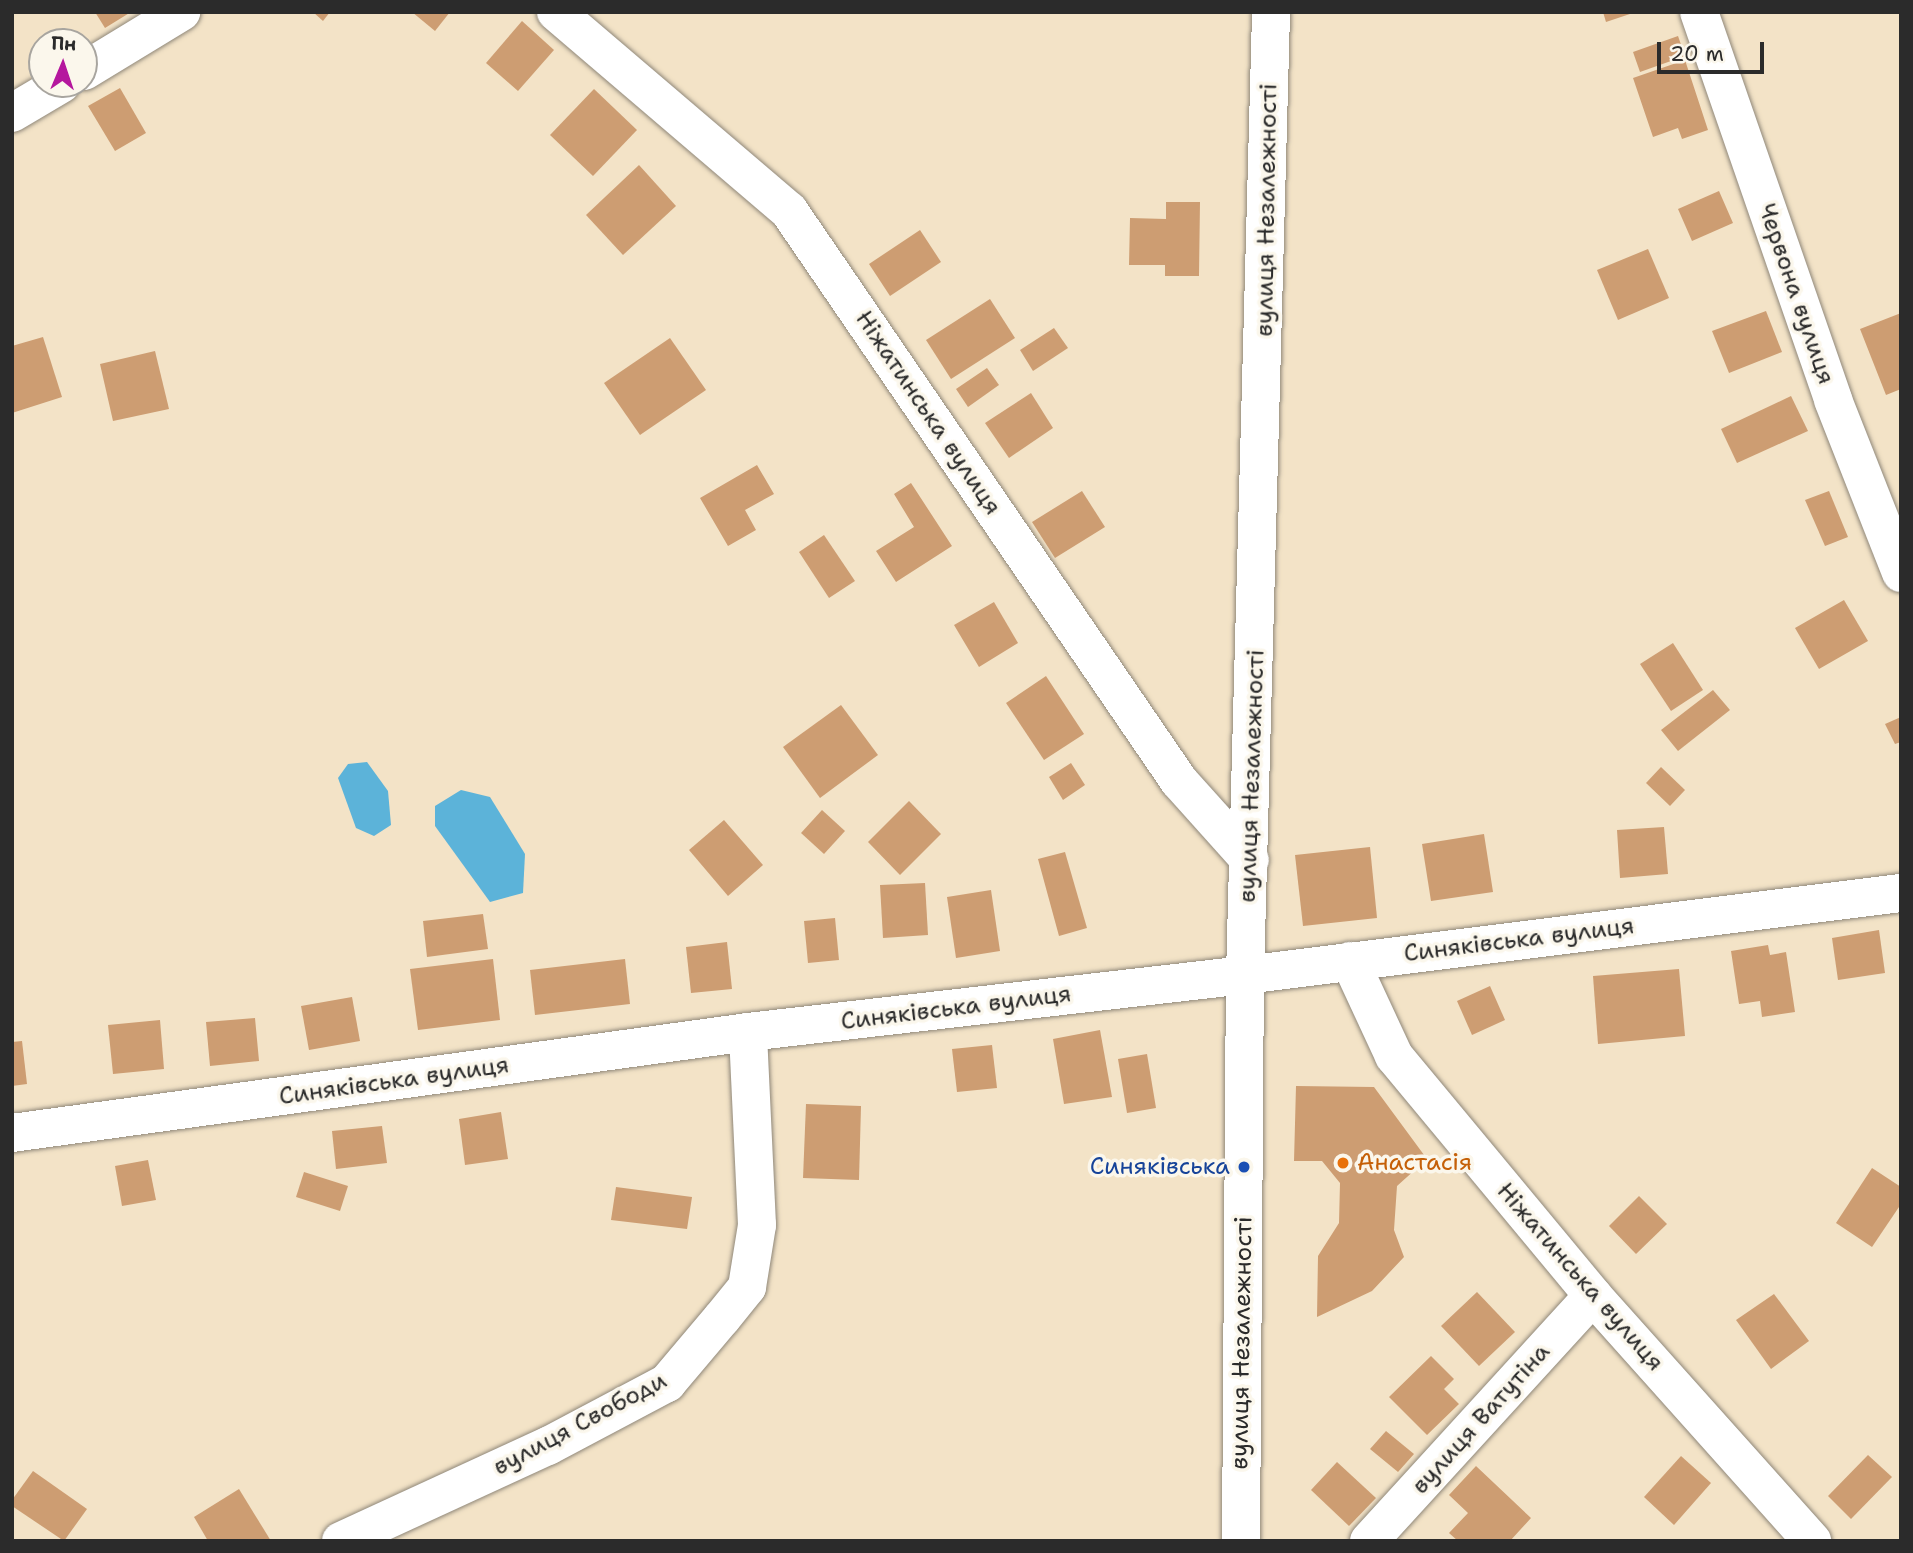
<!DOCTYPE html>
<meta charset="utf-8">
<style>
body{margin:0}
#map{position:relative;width:1913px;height:1553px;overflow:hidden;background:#f3e3c7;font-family:"Shantell Sans",sans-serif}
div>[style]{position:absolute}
.water>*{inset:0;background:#5cb3d9}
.building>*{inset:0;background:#cd9d72}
.roads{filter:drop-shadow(0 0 2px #8f8779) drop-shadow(0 0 2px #8f8779)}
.minor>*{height:38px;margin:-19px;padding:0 19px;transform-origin:19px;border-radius:19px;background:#fff}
.dots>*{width:19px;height:19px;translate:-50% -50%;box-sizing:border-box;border:4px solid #fbf7ec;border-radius:50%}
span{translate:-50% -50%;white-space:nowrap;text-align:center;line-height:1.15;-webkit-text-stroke:7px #fbf7ec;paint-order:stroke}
.street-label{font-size:24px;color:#2b2b2b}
.food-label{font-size:24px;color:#c56008}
.left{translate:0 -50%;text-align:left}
.transit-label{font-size:24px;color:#164399}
.right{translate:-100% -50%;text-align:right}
.frame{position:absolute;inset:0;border:14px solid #2b2b2b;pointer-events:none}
.north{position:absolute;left:28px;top:28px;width:70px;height:70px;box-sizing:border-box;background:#fbf7ec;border:2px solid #a8a59f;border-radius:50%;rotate:2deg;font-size:19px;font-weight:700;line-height:28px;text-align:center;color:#2b2b2b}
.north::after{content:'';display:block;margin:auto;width:24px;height:32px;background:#b5179e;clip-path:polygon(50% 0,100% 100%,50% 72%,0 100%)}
.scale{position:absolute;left:1657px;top:42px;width:107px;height:32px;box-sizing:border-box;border:4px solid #2b2b2b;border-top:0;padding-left:9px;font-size:21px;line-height:24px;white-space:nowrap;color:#2b2b2b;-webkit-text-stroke:5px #fbf7ec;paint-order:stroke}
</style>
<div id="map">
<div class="water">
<i style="clip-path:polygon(367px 762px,388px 791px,391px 825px,374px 836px,356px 828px,338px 778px,348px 764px)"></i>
<i style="clip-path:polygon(461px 790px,490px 797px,525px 854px,523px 893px,490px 902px,435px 826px,435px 806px)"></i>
</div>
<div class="building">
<i style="clip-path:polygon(95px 12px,131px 12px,105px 28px)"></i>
<i style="clip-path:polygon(313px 12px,330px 12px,323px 21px)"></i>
<i style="clip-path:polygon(412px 12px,450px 12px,435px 31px)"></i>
<i style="clip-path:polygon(1603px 12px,1633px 12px,1633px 13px,1606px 22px)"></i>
<i style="clip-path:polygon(522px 21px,554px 50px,518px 91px,486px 63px)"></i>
<i style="clip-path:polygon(1678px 36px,1685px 56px,1640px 72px,1633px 52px)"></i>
<i style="clip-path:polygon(1685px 60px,1708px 130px,1682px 139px,1678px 128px,1653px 137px,1633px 78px)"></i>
<i style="clip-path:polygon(120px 88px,146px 133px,115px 151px,88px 106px)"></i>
<i style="clip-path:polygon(594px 89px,637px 130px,593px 176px,550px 135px)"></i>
<i style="clip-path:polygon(639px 165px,676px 206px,623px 255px,586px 215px)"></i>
<i style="clip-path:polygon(1719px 191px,1733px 223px,1692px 241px,1678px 209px)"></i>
<i style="clip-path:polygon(1166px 202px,1200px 202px,1199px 276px,1165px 276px,1165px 265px,1129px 265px,1130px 218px,1166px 219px)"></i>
<i style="clip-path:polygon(920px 230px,941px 262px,890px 296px,869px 264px)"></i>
<i style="clip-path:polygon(1648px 249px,1669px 298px,1618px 320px,1597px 270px)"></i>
<i style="clip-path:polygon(990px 299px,1015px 338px,951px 379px,926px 340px)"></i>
<i style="clip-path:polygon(1766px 311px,1782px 352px,1729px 373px,1712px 331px)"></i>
<i style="clip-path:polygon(1901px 313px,1901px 389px,1886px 395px,1860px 329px)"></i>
<i style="clip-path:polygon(1054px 328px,1068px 348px,1033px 371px,1020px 350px)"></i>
<i style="clip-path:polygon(43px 337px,62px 397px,12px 413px,12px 346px)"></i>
<i style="clip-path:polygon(670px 338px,706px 390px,640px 435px,604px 383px)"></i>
<i style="clip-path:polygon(155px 351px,169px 409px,113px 421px,100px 364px)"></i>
<i style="clip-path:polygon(987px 368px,999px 385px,968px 407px,956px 389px)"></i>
<i style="clip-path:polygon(1031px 393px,1053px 428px,1009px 458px,985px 423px)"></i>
<i style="clip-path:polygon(1791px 396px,1808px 431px,1737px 463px,1721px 429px)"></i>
<i style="clip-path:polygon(757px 465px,774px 494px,745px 510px,756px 530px,728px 546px,700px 498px)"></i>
<i style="clip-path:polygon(911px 483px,952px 546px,896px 582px,876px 551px,914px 527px,894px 494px)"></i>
<i style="clip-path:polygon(1082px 491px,1105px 527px,1055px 558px,1032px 522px)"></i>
<i style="clip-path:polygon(1829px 491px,1848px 537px,1825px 546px,1805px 500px)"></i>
<i style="clip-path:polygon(824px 535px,855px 581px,829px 598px,799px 552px)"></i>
<i style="clip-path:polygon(1844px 600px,1868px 641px,1819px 669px,1795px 628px)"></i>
<i style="clip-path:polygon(994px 602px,1018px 643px,979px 667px,954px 625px)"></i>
<i style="clip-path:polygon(1673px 643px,1703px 690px,1671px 711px,1640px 664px)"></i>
<i style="clip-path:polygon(1046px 676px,1084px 734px,1044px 760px,1006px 703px)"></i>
<i style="clip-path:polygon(1713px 690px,1730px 710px,1678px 751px,1661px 730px)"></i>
<i style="clip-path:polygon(841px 705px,878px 755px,820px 798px,783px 747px)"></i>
<i style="clip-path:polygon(1901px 717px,1901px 742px,1895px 744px,1885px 724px)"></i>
<i style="clip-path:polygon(1071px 763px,1085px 785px,1063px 800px,1049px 777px)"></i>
<i style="clip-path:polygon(1661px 767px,1685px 790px,1670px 806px,1646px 783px)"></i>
<i style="clip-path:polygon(909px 801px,941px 834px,900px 875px,868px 842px)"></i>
<i style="clip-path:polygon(822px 810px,845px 831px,824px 854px,801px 833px)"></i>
<i style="clip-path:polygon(724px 820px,763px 865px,728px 896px,689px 850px)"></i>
<i style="clip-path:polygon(1664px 827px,1668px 874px,1620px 878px,1617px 830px)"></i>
<i style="clip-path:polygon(1484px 834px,1493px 892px,1431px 901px,1422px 844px)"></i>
<i style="clip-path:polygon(1370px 847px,1377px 918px,1303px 926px,1295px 855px)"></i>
<i style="clip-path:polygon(1065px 852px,1087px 928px,1059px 936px,1038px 859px)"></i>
<i style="clip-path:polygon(925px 883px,928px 935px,883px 938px,880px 885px)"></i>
<i style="clip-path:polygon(991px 890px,1000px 951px,956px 958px,947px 897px)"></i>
<i style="clip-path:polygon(483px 914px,488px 949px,427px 957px,423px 921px)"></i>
<i style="clip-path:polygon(835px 918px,839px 960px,808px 963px,804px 921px)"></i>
<i style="clip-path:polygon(1879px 930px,1885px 973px,1838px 980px,1832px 938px)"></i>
<i style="clip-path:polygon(727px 942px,732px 989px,691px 993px,686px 947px)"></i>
<i style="clip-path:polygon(1768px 945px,1770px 955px,1786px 952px,1795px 1012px,1762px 1017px,1760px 1001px,1739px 1004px,1731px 951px)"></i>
<i style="clip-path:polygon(493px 959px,500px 1020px,418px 1030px,410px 969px)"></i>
<i style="clip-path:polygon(625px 959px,630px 1004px,535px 1015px,530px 970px)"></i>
<i style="clip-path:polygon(1679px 969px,1685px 1036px,1598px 1044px,1593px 976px)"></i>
<i style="clip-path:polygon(1490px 986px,1505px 1020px,1472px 1035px,1457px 1001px)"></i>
<i style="clip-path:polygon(352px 997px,360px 1041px,309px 1050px,301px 1006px)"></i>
<i style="clip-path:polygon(255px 1018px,259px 1061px,210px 1066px,206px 1022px)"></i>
<i style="clip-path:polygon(160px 1020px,164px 1069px,113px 1074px,108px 1025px)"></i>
<i style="clip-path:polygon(1100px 1030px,1112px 1097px,1064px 1104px,1053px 1039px)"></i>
<i style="clip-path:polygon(22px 1041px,27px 1084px,12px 1086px,12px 1042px)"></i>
<i style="clip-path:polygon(992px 1045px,997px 1088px,957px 1092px,952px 1049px)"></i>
<i style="clip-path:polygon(1147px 1054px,1156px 1108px,1127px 1113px,1118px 1059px)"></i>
<i style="clip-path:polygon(1296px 1086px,1374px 1087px,1427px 1159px,1397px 1186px,1394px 1230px,1404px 1257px,1372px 1291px,1317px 1317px,1318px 1256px,1339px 1223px,1340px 1183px,1322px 1161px,1294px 1161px)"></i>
<i style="clip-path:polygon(806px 1104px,861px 1106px,859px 1180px,803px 1178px)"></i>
<i style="clip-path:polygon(501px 1112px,508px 1159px,465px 1165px,459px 1119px)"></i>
<i style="clip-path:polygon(382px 1126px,387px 1163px,336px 1169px,332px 1131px)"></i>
<i style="clip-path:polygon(148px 1160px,156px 1200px,122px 1206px,115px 1166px)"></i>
<i style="clip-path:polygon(1872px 1168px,1901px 1187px,1901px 1204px,1872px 1247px,1836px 1223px)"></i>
<i style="clip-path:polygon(304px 1172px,348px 1186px,340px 1211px,296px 1197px)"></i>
<i style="clip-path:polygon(616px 1187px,692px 1197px,687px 1229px,611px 1220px)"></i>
<i style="clip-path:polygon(1639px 1196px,1667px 1224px,1636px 1254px,1609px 1226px)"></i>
<i style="clip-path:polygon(1477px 1292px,1515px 1332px,1479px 1366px,1441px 1326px)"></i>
<i style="clip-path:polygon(1774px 1294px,1809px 1341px,1771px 1369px,1736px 1320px)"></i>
<i style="clip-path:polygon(1431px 1356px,1454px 1379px,1444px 1389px,1459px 1404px,1427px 1435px,1389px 1397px)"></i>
<i style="clip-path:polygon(1386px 1431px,1414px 1454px,1398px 1472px,1370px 1449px)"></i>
<i style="clip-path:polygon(1868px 1455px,1892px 1477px,1851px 1519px,1828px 1496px)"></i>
<i style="clip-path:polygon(1681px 1456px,1711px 1483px,1674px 1525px,1644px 1497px)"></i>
<i style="clip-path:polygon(1337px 1462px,1376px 1498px,1349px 1526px,1311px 1490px)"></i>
<i style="clip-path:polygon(1476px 1466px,1531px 1518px,1510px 1541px,1458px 1541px,1449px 1533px,1468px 1513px,1449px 1495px)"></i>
<i style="clip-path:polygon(33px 1471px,87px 1509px,64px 1541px,12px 1506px,12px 1500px)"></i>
<i style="clip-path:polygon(239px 1489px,271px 1541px,208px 1541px,194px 1517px)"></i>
</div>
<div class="roads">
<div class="minor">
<i style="left:556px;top:12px;width:306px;rotate:40.5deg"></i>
<i style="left:789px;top:211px;width:691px;rotate:55.62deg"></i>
<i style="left:1179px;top:781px;width:106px;rotate:48.1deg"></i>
<i style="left:1699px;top:12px;width:410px;rotate:70.9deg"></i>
<i style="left:1833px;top:400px;width:186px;rotate:68.5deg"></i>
<i style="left:84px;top:71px;width:114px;rotate:-31.3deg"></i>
<i style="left:12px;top:113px;width:57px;rotate:-30.6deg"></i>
<i style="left:1350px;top:961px;width:105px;rotate:65.1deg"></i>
<i style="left:1394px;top:1056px;width:312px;rotate:50.3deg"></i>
<i style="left:1593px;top:1296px;width:329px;rotate:48.2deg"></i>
<i style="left:12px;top:1133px;width:743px;rotate:-7.81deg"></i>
<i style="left:748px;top:1032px;width:500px;rotate:-6.54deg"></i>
<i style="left:1245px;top:975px;width:661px;rotate:-7.13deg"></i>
<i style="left:341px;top:1541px;width:228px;rotate:-24.7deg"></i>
<i style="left:548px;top:1446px;width:135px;rotate:-27.9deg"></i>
<i style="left:667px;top:1383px;width:85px;rotate:-49.8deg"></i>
<i style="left:722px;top:1318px;width:40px;rotate:-51deg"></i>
<i style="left:747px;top:1287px;width:63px;rotate:-80.8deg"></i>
<i style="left:757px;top:1225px;width:193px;rotate:-92.7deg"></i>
<i style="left:1241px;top:1541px;width:566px;rotate:-89.6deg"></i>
<i style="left:1245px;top:975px;width:963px;rotate:-88.45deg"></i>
<i style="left:1369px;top:1541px;width:332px;rotate:-47.6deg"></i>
</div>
</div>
<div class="dots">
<i style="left:1343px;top:1163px;background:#e8710a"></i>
<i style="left:1244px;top:1167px;background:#1a4fb4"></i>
</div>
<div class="street-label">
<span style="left:1267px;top:210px;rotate:-89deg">вулиця Незалежності</span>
<span style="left:1796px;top:294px;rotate:71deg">Червона вулиця</span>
<span style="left:928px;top:413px;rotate:56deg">Ніжатинська вулиця</span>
<span style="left:1252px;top:776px;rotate:-88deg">вулиця Незалежності</span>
<span style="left:1519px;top:940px;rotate:-7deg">Синяківська вулиця</span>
<span style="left:956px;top:1008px;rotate:-7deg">Синяківська вулиця</span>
<span style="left:394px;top:1081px;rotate:-8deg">Синяківська вулиця</span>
<span style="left:1580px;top:1277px;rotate:49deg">Ніжатинська вулиця</span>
<span style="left:1242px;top:1343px;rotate:-89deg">вулиця Незалежності</span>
<span style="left:1481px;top:1419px;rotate:-48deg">вулиця Ватутіна</span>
<span style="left:580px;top:1424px;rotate:-28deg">вулиця Свободи</span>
</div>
<div class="food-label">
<span class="left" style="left:1357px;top:1163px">Анастасія</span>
</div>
<div class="transit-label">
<span class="right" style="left:1230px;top:1167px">Синяківська</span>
</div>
<div class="frame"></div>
<div class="north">Пн</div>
<div class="scale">20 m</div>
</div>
